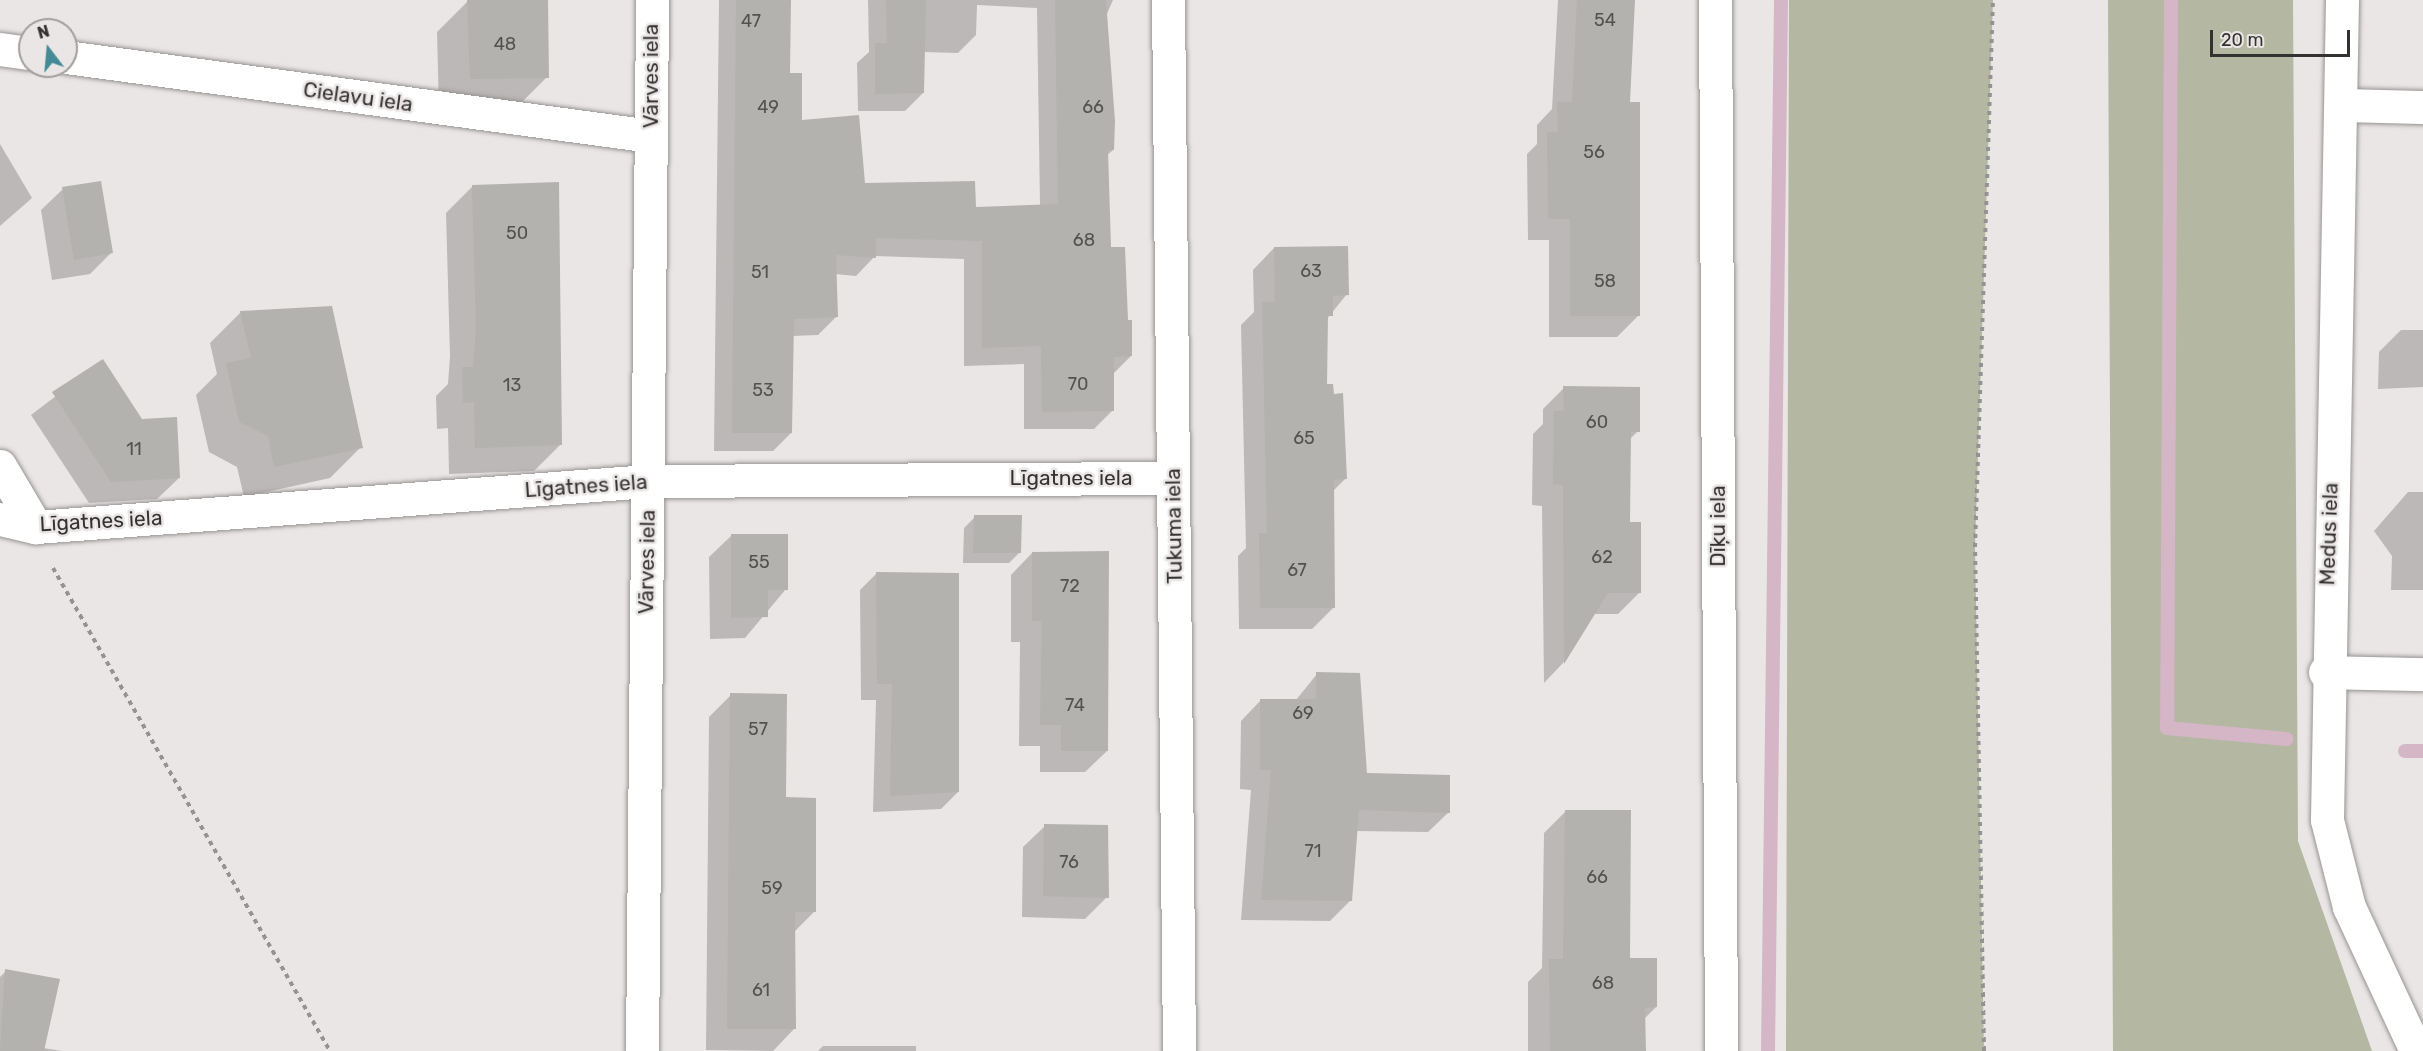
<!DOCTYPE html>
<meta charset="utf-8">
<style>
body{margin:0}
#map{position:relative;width:2423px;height:1051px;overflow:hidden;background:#eae6e5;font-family:Rubik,sans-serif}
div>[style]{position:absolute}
.green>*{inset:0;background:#b4b7a1}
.shadow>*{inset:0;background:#0003}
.stream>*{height:14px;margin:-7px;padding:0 7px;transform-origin:7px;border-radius:7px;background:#d5b6c6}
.building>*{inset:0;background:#b3b2af}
.path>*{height:4px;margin-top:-2px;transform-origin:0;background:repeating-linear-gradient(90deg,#959392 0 4.5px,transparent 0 9px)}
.roads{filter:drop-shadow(0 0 2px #989493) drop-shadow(0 0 2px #989493)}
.street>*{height:33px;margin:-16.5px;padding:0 16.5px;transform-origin:16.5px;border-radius:16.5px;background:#fff}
span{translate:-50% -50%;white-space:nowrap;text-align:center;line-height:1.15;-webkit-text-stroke:5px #eae6e5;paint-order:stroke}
.number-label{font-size:18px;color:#535250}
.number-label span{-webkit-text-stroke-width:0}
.street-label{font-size:21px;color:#333231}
.north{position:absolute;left:18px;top:18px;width:60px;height:60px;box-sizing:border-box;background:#eae6e5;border:2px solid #a19e9d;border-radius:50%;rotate:344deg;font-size:16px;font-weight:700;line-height:24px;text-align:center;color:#333231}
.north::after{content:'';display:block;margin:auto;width:21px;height:27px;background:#458b96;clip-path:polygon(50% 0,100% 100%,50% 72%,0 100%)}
.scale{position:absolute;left:2210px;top:30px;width:140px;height:27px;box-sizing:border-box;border:3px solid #333231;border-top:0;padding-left:8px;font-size:18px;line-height:21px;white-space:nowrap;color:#333231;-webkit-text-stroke:4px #eae6e5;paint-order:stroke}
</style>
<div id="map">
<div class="green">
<i style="clip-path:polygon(1789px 0,1993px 0,1975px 547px,1984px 1051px,1786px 1051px)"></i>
<i style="clip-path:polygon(2108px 0,2293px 0,2298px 841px,2372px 1051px,2113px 1051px)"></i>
</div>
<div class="shadow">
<i style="clip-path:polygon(546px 0,547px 77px,516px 108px,439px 109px,437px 32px,468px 1px)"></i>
<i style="clip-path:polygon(719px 0,790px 0,789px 75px,800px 122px,864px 185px,975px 208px,1040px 206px,1037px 8px,977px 5px,976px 35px,958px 53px,923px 52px,923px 93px,905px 111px,858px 111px,857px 63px,869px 52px,868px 0,1113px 0,1106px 16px,1113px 150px,1106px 156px,1110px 249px,1131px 356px,1113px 374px,1113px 410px,1094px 429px,1024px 429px,1024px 364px,964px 366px,964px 259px,875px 256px,856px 276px,835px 274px,836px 317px,818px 335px,792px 336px,791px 433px,773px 451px,714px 451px)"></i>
<i style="clip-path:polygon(1558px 0,1634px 0,1628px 103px,1638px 316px,1617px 337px,1549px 337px,1549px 240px,1528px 240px,1527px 154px,1537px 144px,1537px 125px,1552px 109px)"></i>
<i style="clip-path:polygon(0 144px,32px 198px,0 226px)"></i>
<i style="clip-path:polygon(473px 186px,561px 444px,534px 471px,449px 474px,448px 428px,437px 429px,436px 396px,448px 384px,450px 356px,446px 213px)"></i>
<i style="clip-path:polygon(63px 189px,111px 253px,90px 274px,52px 280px,41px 210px)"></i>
<i style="clip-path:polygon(1274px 248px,1347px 294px,1326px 320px,1326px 385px,1345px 479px,1333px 491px,1334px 607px,1312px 629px,1239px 629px,1238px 556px,1246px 548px,1241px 325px,1254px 312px,1253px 270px)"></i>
<i style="clip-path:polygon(241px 312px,361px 447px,330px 478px,244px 497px,237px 467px,209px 452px,196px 395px,217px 374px,210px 343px)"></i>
<i style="clip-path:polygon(2401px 330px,2423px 330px,2423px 387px,2378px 389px,2379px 352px)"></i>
<i style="clip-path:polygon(102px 361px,179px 478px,157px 499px,89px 503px,31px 415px)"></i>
<i style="clip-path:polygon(1564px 388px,1638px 431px,1629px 440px,1628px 523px,1640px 592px,1618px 614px,1593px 614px,1563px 663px,1544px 683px,1542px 506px,1532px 505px,1533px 434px,1543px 424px,1543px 409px)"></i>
<i style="clip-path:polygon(2408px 492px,2423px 492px,2423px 590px,2391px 590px,2392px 556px,2374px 531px)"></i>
<i style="clip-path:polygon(975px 517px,1020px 552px,1009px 563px,963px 563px,964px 528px)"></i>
<i style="clip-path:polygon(731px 536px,786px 589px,745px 638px,710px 639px,709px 557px)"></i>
<i style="clip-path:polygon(1032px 553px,1107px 751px,1085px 772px,1040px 772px,1040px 746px,1019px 746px,1020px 642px,1011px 642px,1011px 575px)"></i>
<i style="clip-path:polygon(877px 573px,958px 792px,941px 809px,873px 812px,876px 700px,861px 700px,860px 590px)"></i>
<i style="clip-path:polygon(1317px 674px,1365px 774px,1449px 812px,1428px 832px,1356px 831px,1351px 900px,1330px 921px,1241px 920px,1251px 790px,1240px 789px,1241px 721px,1261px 700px,1296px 700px)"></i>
<i style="clip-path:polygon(731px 695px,784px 799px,814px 912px,794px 932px,794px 1029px,773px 1051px,706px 1050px,709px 717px)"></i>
<i style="clip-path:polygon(1566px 811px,1629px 960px,1656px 1007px,1644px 1019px,1644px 1051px,1528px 1051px,1528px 982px,1542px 968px,1544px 833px)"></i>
<i style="clip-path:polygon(1045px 826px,1107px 897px,1085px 919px,1022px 917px,1023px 847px)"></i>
<i style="clip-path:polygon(6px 971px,43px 1048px,62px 1051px,0 1051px,0 977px)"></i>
<i style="clip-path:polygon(823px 1046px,916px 1046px,916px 1051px,818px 1051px)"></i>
</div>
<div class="stream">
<i style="left:2171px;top:0;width:728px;rotate:90.31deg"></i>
<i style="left:2167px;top:728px;width:120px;rotate:5.3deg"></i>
<i style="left:2405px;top:751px;width:18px"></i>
<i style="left:1768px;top:1051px;width:1051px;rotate:-89.29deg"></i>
</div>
<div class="building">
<i style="clip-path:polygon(467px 0,548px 0,549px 78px,470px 79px)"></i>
<i style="clip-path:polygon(736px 0,791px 0,790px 73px,802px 73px,802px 120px,859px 115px,865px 183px,975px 181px,976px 207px,1058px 204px,1055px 0,1106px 0,1115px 121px,1114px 150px,1108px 150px,1111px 247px,1125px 247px,1128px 320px,1132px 320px,1132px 356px,1114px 357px,1114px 411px,1042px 412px,1041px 346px,982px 348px,982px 241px,876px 238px,876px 258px,836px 255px,838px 317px,794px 319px,792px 433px,732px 433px)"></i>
<i style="clip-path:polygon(886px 0,926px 0,924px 93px,875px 94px,875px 43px,887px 43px)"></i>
<i style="clip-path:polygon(1577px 0,1635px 0,1630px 102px,1640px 102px,1640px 316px,1570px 316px,1570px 219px,1548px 219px,1547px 132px,1558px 132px,1557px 102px,1572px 102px)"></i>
<i style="clip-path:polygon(101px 181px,113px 253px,74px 260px,62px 187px)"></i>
<i style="clip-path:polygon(559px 182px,562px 445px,475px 448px,474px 402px,463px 403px,462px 367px,473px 367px,476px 329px,472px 185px)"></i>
<i style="clip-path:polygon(1348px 246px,1349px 295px,1333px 296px,1333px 316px,1328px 316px,1327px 384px,1333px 384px,1334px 394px,1343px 393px,1347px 479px,1334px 480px,1335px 608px,1260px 608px,1259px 533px,1267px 533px,1262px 302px,1275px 302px,1274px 247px)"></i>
<i style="clip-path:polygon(332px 306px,363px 448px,274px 467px,268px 436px,239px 422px,226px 363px,251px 358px,240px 311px)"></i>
<i style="clip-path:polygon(103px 359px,142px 419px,177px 417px,180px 478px,111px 482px,52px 392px)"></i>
<i style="clip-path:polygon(1563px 386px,1640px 387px,1640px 432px,1631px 432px,1630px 522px,1641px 522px,1641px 593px,1608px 593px,1564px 664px,1563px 485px,1553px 484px,1554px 411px,1564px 411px)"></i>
<i style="clip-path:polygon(974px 515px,1022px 515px,1021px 553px,973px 553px)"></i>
<i style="clip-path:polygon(731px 534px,788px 534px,788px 590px,768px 590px,768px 617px,731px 618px)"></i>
<i style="clip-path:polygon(1109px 551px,1108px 751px,1061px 751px,1061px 725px,1040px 725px,1042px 621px,1032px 621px,1032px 552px)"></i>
<i style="clip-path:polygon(876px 572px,959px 573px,959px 792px,890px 796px,892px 684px,877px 684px)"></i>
<i style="clip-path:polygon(1316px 672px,1360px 673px,1367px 773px,1450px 775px,1450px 813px,1359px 810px,1352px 901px,1261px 900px,1271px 770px,1260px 770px,1260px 699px,1316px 699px)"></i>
<i style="clip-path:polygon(730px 693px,787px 694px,786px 797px,816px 798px,816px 912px,795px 912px,796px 1029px,727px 1029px)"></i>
<i style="clip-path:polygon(1565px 810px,1631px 810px,1630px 958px,1657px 958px,1657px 1007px,1645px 1008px,1646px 1051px,1550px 1051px,1549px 959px,1563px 959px)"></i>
<i style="clip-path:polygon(1044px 824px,1108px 825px,1109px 898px,1043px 896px)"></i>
<i style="clip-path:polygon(5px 969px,60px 979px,44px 1051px,0 1051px)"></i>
</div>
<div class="path">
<i style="left:53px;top:568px;width:557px;rotate:60.17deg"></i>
<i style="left:1984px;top:1051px;width:504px;rotate:-91.02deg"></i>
<i style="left:1975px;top:547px;width:547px;rotate:-88.12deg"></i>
</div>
<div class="roads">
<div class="street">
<i style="left:1168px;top:0;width:1051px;rotate:89.4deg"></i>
<i style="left:1715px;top:0;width:1051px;rotate:89.67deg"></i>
<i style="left:2342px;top:0;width:820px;rotate:91.05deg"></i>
<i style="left:2327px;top:820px;width:90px;rotate:75.8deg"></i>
<i style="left:2349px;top:907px;width:159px;rotate:65deg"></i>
<i style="left:0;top:49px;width:30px;rotate:8deg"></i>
<i style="left:66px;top:57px;width:590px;rotate:7.69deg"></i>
<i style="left:2341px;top:105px;width:82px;rotate:1.4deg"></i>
<i style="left:0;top:466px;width:71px;rotate:59.5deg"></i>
<i style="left:0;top:519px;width:37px;rotate:13deg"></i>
<i style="left:36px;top:527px;width:614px;rotate:-4.3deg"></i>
<i style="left:648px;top:481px;width:525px;rotate:-0.33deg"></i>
<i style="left:2325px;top:672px;width:98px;rotate:1.2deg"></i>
<i style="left:642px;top:1051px;width:1051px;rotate:-89.45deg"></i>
</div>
</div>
<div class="number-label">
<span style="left:1605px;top:20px">54</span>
<span style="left:751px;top:21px">47</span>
<span style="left:505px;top:44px">48</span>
<span style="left:768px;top:107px">49</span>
<span style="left:1093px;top:107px">66</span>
<span style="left:1594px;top:152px">56</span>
<span style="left:517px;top:233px">50</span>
<span style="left:1084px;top:240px">68</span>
<span style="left:1311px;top:271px">63</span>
<span style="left:760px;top:272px">51</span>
<span style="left:1605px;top:281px">58</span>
<span style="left:1078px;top:384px">70</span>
<span style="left:512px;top:385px">13</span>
<span style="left:763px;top:390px">53</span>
<span style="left:1597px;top:422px">60</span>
<span style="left:1304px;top:438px">65</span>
<span style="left:134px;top:449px">11</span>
<span style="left:1602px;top:557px">62</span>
<span style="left:759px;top:562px">55</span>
<span style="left:1297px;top:570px">67</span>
<span style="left:1070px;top:586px">72</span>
<span style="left:1075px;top:705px">74</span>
<span style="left:1303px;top:713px">69</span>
<span style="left:758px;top:729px">57</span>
<span style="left:1313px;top:851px">71</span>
<span style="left:1069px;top:862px">76</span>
<span style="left:1597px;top:877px">66</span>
<span style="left:772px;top:888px">59</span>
<span style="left:1603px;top:983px">68</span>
<span style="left:761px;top:990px">61</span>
</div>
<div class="street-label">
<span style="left:651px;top:76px;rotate:-90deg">Vārves iela</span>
<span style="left:358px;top:97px;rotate:8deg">Cielavu iela</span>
<span style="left:1071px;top:478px">Līgatnes iela</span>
<span style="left:586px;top:486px;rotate:-4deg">Līgatnes iela</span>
<span style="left:101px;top:521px;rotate:-3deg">Līgatnes iela</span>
<span style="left:1174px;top:526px;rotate:-91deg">Tukuma iela</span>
<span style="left:1718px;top:526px;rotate:-90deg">Dīķu iela</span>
<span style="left:2329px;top:534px;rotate:-88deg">Medus iela</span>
<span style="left:647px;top:562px;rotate:-89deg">Vārves iela</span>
</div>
<div class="north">N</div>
<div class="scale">20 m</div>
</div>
